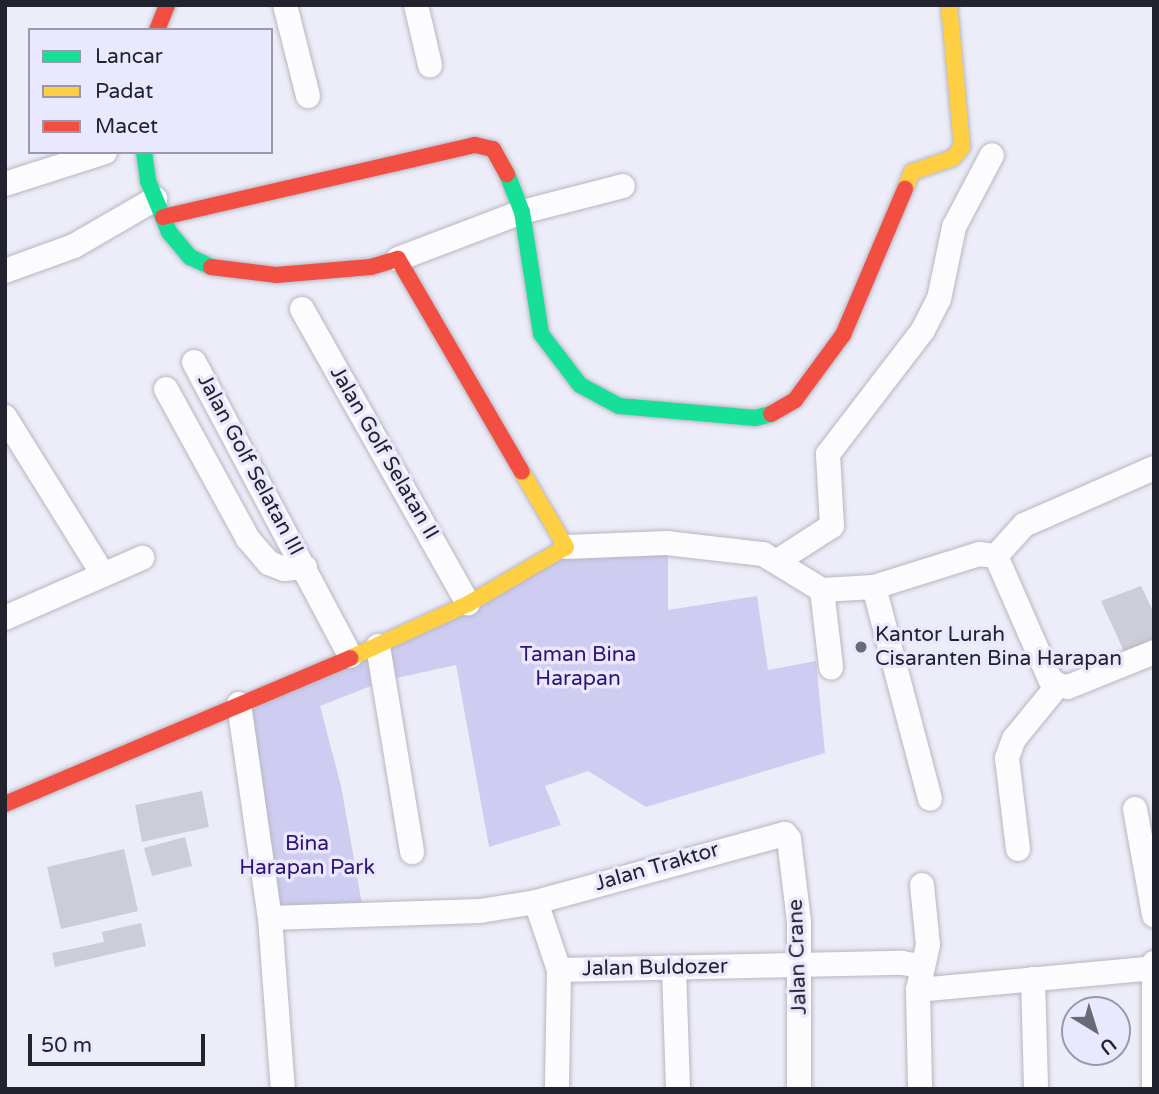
<!DOCTYPE html>
<style>
body{margin:0}
#map{position:relative;width:1159px;height:1094px;overflow:hidden;background:#ededf9;font-family:"Varela Round",sans-serif}
div>[style]{position:absolute}
.green>*{inset:0;background:#cecdf1}
.building>*{inset:0;background:#cdcdd8}
.roads{filter:drop-shadow(0 0 2px #b7b6c2) drop-shadow(0 0 2px #b7b6c2)}
.street>*{height:24px;margin:-12px;padding:0 12px;transform-origin:12px;border-radius:12px;background:#fcfcfe}
.fast>*{height:16px;margin:-8px;padding:0 8px;transform-origin:8px;border-radius:8px;background:#16e098}
.slow>*{height:16px;margin:-8px;padding:0 8px;transform-origin:8px;border-radius:8px;background:#ffcf43}
.jam>*{height:16px;margin:-8px;padding:0 8px;transform-origin:8px;border-radius:8px;background:#f24e42}
.dots>*{width:19px;height:19px;translate:-50% -50%;box-sizing:border-box;border:4px solid #e9e8fe;border-radius:50%}
span{translate:-50% -50%;white-space:nowrap;text-align:center;line-height:1.15;-webkit-text-stroke:7px #e9e8fe;paint-order:stroke}
.street-label{font-size:21px;color:#23232f}
.poi-label{font-size:21px;color:#23232f}
.left{translate:0 -50%;text-align:left}
.park-label{font-size:21px;color:#301377}
.frame{position:absolute;inset:0;border:7px solid #23232f;pointer-events:none}
.legend{position:absolute;left:28px;top:28px;width:245px;height:126px;box-sizing:border-box;background:#e9e8fe;border:2px solid #9a99ab;margin:0;padding:9px 12px;list-style:none;font-size:21px;color:#23232f}
.legend li{display:flex;align-items:center;gap:14px;height:35px}
.legend b{width:35px;border:2px solid #9a99ab}
.north{position:absolute;left:1061px;top:996px;width:70px;height:70px;box-sizing:border-box;background:#e9e8fe;border:2px solid #9a99ab;border-radius:50%;rotate:142deg;font-size:19px;font-weight:700;line-height:28px;text-align:center;color:#23232f}
.north::after{content:'';display:block;margin:auto;width:24px;height:32px;background:#6a6a76;clip-path:polygon(50% 0,100% 100%,50% 72%,0 100%)}
.scale{position:absolute;left:28px;top:1034px;width:177px;height:32px;box-sizing:border-box;border:4px solid #23232f;border-top:0;padding-left:9px;font-size:21px;line-height:24px;white-space:nowrap;color:#23232f;-webkit-text-stroke:5px #e9e8fe;paint-order:stroke}
</style>
<div id="map">
<div class="green">
<i style="clip-path:polygon(580px 548px,668px 551px,668px 610px,757px 596px,768px 670px,816px 661px,825px 753px,646px 807px,588px 771px,545px 786px,561px 825px,489px 847px,456px 665px,383px 681px,375px 654px)"></i>
<i style="clip-path:polygon(368px 657px,371px 686px,320px 706px,341px 786px,362px 904px,267px 908px,245px 704px)"></i>
</div>
<div class="building">
<i style="clip-path:polygon(1141px 586px,1154px 613px,1154px 649px,1128px 660px,1101px 601px)"></i>
<i style="clip-path:polygon(202px 791px,209px 827px,142px 842px,135px 805px)"></i>
<i style="clip-path:polygon(185px 837px,192px 866px,152px 876px,144px 848px)"></i>
<i style="clip-path:polygon(124px 849px,138px 911px,61px 929px,47px 867px)"></i>
<i style="clip-path:polygon(141px 923px,146px 946px,55px 967px,52px 953px,104px 942px,102px 932px)"></i>
</div>
<div class="roads">
<div class="street">
<i style="left:285px;top:5px;width:94px;rotate:75.8deg"></i>
<i style="left:416px;top:5px;width:62px;rotate:76.9deg"></i>
<i style="left:5px;top:184px;width:105px;rotate:-17.7deg"></i>
<i style="left:398px;top:259px;width:133px;rotate:-20.8deg"></i>
<i style="left:522px;top:212px;width:104px;rotate:-14.4deg"></i>
<i style="left:5px;top:271px;width:73px;rotate:-19.9deg"></i>
<i style="left:74px;top:246px;width:94px;rotate:-30.1deg"></i>
<i style="left:302px;top:309px;width:338px;rotate:60.6deg"></i>
<i style="left:194px;top:362px;width:333px;rotate:62deg"></i>
<i style="left:166px;top:389px;width:171px;rotate:61.3deg"></i>
<i style="left:248px;top:539px;width:32px;rotate:49deg"></i>
<i style="left:269px;top:563px;width:16px;rotate:22deg"></i>
<i style="left:284px;top:569px;width:21px;rotate:-5deg"></i>
<i style="left:5px;top:417px;width:184px;rotate:58.1deg"></i>
<i style="left:566px;top:547px;width:100px;rotate:-2.3deg"></i>
<i style="left:666px;top:543px;width:98px;rotate:6.5deg"></i>
<i style="left:763px;top:554px;width:69px;rotate:31.4deg"></i>
<i style="left:822px;top:590px;width:52px;rotate:-3.3deg"></i>
<i style="left:874px;top:587px;width:110px;rotate:-17.4deg"></i>
<i style="left:979px;top:554px;width:17px;rotate:7deg"></i>
<i style="left:996px;top:556px;width:134px;rotate:66.3deg"></i>
<i style="left:1050px;top:679px;width:10px;rotate:37deg"></i>
<i style="left:1058px;top:685px;width:10px;rotate:11deg"></i>
<i style="left:1068px;top:687px;width:93px;rotate:-22.1deg"></i>
<i style="left:996px;top:556px;width:42px;rotate:-47.9deg"></i>
<i style="left:1024px;top:525px;width:142px;rotate:-23.7deg"></i>
<i style="left:779px;top:560px;width:63px;rotate:-32.7deg"></i>
<i style="left:832px;top:526px;width:72px;rotate:-93.2deg"></i>
<i style="left:828px;top:454px;width:156px;rotate:-52.5deg"></i>
<i style="left:923px;top:330px;width:35px;rotate:-63deg"></i>
<i style="left:939px;top:299px;width:74px;rotate:-78.2deg"></i>
<i style="left:954px;top:227px;width:81px;rotate:-62.2deg"></i>
<i style="left:874px;top:587px;width:219px;rotate:75.2deg"></i>
<i style="left:822px;top:590px;width:78px;rotate:83.3deg"></i>
<i style="left:5px;top:618px;width:150px;rotate:-23.7deg"></i>
<i style="left:378px;top:646px;width:209px;rotate:80.6deg"></i>
<i style="left:239px;top:704px;width:216px;rotate:81.8deg"></i>
<i style="left:270px;top:918px;width:171px;rotate:85.7deg"></i>
<i style="left:1135px;top:809px;width:108px;rotate:79.8deg"></i>
<i style="left:1018px;top:849px;width:92px;rotate:-96.9deg"></i>
<i style="left:1007px;top:758px;width:20px;rotate:-70deg"></i>
<i style="left:1014px;top:739px;width:70px;rotate:-50.8deg"></i>
<i style="left:922px;top:885px;width:60px;rotate:84.3deg"></i>
<i style="left:928px;top:945px;width:46px;rotate:102.5deg"></i>
<i style="left:918px;top:990px;width:236px;rotate:-5.3deg"></i>
<i style="left:536px;top:902px;width:258px;rotate:-15.3deg"></i>
<i style="left:785px;top:834px;width:6px;rotate:51deg"></i>
<i style="left:789px;top:839px;width:84px;rotate:83.1deg"></i>
<i style="left:799px;top:922px;width:167px;rotate:90deg"></i>
<i style="left:270px;top:918px;width:210px;rotate:-1.9deg"></i>
<i style="left:480px;top:911px;width:57px;rotate:-9.1deg"></i>
<i style="left:536px;top:902px;width:72px;rotate:71.3deg"></i>
<i style="left:559px;top:970px;width:119px;rotate:91deg"></i>
<i style="left:674px;top:968px;width:121px;rotate:88.1deg"></i>
<i style="left:559px;top:970px;width:343px;rotate:-1.2deg"></i>
<i style="left:902px;top:963px;width:20px;rotate:9deg"></i>
<i style="left:1033px;top:979px;width:110px;rotate:88.4deg"></i>
<i style="left:918px;top:990px;width:99px;rotate:88.8deg"></i>
<i style="left:1154px;top:1089px;width:126px;rotate:-90deg"></i>
</div>
<div class="fast">
<i style="left:144px;top:152px;width:29px;rotate:82deg"></i>
<i style="left:148px;top:181px;width:55px;rotate:67.6deg"></i>
<i style="left:169px;top:232px;width:33px;rotate:50deg"></i>
<i style="left:190px;top:257px;width:23px;rotate:25deg"></i>
<i style="left:507px;top:174px;width:41px;rotate:68.5deg"></i>
<i style="left:522px;top:212px;width:123px;rotate:81.1deg"></i>
<i style="left:541px;top:334px;width:64px;rotate:52.6deg"></i>
<i style="left:580px;top:385px;width:44px;rotate:28.3deg"></i>
<i style="left:619px;top:406px;width:137px;rotate:5deg"></i>
<i style="left:755px;top:418px;width:16px;rotate:-14deg"></i>
</div>
<div class="slow">
<i style="left:905px;top:189px;width:18px;rotate:-68deg"></i>
<i style="left:912px;top:172px;width:43px;rotate:-18.9deg"></i>
<i style="left:953px;top:158px;width:14px;rotate:-51deg"></i>
<i style="left:962px;top:147px;width:143px;rotate:-95.2deg"></i>
<i style="left:350px;top:658px;width:130px;rotate:-24.6deg"></i>
<i style="left:468px;top:604px;width:113px;rotate:-30.2deg"></i>
<i style="left:566px;top:547px;width:87px;rotate:-120.4deg"></i>
</div>
<div class="jam">
<i style="left:157px;top:30px;width:27px;rotate:-68deg"></i>
<i style="left:163px;top:217px;width:320px;rotate:-13deg"></i>
<i style="left:475px;top:145px;width:18px;rotate:13deg"></i>
<i style="left:493px;top:149px;width:29px;rotate:61deg"></i>
<i style="left:211px;top:267px;width:65px;rotate:7deg"></i>
<i style="left:276px;top:275px;width:95px;rotate:-4.8deg"></i>
<i style="left:371px;top:267px;width:28px;rotate:-17deg"></i>
<i style="left:398px;top:259px;width:246px;rotate:59.8deg"></i>
<i style="left:771px;top:414px;width:28px;rotate:-30deg"></i>
<i style="left:795px;top:400px;width:81px;rotate:-53.6deg"></i>
<i style="left:843px;top:335px;width:159px;rotate:-67deg"></i>
<i style="left:5px;top:804px;width:375px;rotate:-22.9deg"></i>
</div>
</div>
<div class="dots">
<i style="left:861px;top:647px;background:#6a6a76"></i>
</div>
<div class="street-label">
<span style="left:384px;top:453px;rotate:60deg">Jalan Golf Selatan II</span>
<span style="left:250px;top:465px;rotate:62deg">Jalan Golf Selatan III</span>
<span style="left:657px;top:867px;rotate:-16deg">Jalan Traktor</span>
<span style="left:798px;top:957px;rotate:-92deg">Jalan Crane</span>
<span style="left:655px;top:968px;rotate:-1deg">Jalan Buldozer</span>
</div>
<div class="poi-label">
<span class="left" style="left:875px;top:647px">Kantor Lurah<br>Cisaranten Bina Harapan</span>
</div>
<div class="park-label">
<span style="left:578px;top:667px">Taman Bina<br>Harapan</span>
<span style="left:307px;top:856px">Bina<br>Harapan Park</span>
</div>
<div class="frame"></div>
<ul class="legend">
<li><b style="height:9px;background:#16e098"></b>Lancar</li>
<li><b style="height:9px;background:#ffcf43"></b>Padat</li>
<li><b style="height:9px;background:#f24e42"></b>Macet</li>
</ul>
<div class="north">U</div>
<div class="scale">50 m</div>
</div>
